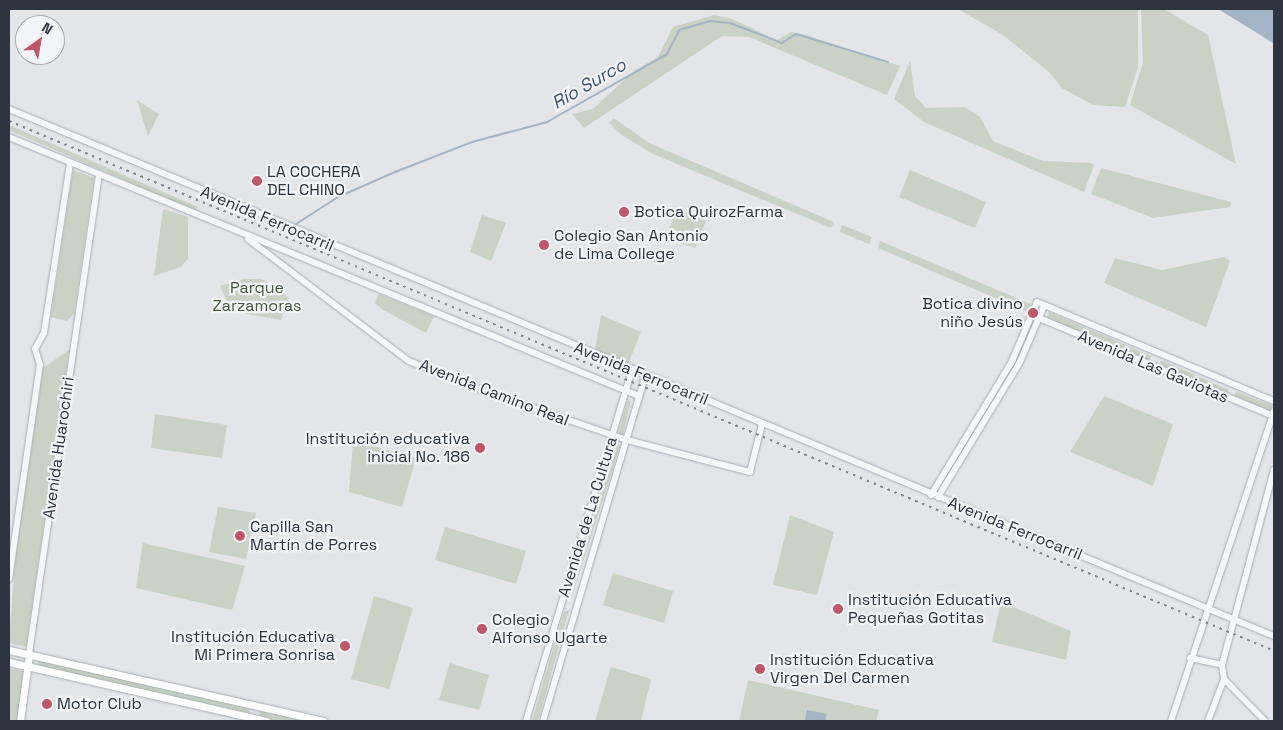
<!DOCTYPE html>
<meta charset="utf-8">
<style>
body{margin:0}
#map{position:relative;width:1283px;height:730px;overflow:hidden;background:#e3e5e9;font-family:"Space Grotesk",sans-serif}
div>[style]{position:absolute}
.green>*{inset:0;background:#c9d2c5}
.water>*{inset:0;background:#a2b4c5}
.stream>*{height:2px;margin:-1px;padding:0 1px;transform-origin:1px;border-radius:1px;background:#a2b4c5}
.roads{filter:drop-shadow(0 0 1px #a8acb3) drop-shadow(0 0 1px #a8acb3)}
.tertiary>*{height:6px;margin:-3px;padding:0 3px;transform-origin:3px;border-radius:3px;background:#f5f6f8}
.secondary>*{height:7px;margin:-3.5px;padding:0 3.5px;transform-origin:3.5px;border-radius:3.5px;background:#fff}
.rail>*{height:2px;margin-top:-1px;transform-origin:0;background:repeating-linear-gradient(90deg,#7e8691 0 2.5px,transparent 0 7.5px)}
.dots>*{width:14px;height:14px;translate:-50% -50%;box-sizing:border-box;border:2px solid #f2f4f7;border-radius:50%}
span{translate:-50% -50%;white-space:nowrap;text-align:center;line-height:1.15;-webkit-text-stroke:4.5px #f2f4f7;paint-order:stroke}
.poi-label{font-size:16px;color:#2c343f}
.left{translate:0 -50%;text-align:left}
.right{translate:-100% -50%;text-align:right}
.street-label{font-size:16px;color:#2c343f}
.park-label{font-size:16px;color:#42593b}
.water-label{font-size:18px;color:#3b546e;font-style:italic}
.frame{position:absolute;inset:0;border:10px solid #2c343f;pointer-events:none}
.north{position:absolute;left:15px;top:15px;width:50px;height:50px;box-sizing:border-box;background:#f2f4f7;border:1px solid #a3a7ad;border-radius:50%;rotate:32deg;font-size:14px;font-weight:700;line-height:20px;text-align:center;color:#2c343f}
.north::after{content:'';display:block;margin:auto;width:18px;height:22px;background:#bf576a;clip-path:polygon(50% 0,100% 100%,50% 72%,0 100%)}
</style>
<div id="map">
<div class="green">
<i style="clip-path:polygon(958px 9px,1138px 9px,1138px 67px,1125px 107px,1093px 105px,1062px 88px,1049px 72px,1003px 35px)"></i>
<i style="clip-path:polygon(1141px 9px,1164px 9px,1208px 35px,1236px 164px,1130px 105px,1143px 62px)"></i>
<i style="clip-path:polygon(714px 15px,730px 18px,777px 40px,791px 32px,806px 35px,900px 66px,887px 95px,749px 37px,722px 36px,584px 128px,572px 114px,593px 109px,634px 71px,658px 57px,673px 27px)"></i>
<i style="clip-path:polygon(910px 61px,915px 96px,926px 108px,965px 107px,980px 117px,993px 141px,1043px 161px,1091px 163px,1094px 165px,1084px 192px,924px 122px,894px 99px)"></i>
<i style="clip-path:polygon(137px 100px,159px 114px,148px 136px)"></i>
<i style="clip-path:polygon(614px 118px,649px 143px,834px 222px,831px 228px,653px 154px,622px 135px,609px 123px)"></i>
<i style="clip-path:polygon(9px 125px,198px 207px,195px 211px,9px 130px)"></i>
<i style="clip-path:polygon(1101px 168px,1231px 202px,1230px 207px,1153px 218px,1091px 194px)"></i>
<i style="clip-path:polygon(73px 170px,94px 178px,74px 314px,67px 321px,51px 317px)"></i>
<i style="clip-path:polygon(910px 170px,986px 202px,975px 228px,899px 197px)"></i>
<i style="clip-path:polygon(163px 209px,188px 217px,188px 258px,181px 267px,154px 276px)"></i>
<i style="clip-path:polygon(677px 209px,706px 221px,695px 248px,665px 238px)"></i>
<i style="clip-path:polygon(482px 215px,506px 223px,491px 261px,470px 252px)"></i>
<i style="clip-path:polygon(842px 225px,872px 237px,869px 244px,840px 232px)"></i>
<i style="clip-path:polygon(880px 241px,1031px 304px,1028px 312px,878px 248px)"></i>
<i style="clip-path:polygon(1224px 257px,1230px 261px,1206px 327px,1104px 283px,1115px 258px,1162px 270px)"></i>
<i style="clip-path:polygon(243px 279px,262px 279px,289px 298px,281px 320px,232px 311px,220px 286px)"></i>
<i style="clip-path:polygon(379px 294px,434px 316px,426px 333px,383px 310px,375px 303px)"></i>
<i style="clip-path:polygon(1049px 312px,1151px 356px,1148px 363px,1047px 319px)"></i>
<i style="clip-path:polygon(601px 315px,641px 332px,628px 364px,595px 350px)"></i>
<i style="clip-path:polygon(69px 350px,42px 536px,26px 647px,9px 643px,15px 561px,43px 368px)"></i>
<i style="clip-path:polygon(1161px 360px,1229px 390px,1227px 397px,1159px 367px)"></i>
<i style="clip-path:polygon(1236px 392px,1272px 405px,1270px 411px,1233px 398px)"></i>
<i style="clip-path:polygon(1104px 396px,1173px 424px,1153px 486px,1070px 452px)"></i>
<i style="clip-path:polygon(631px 400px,623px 435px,618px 434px,627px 402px)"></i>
<i style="clip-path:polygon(155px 414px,227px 425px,222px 458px,151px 448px)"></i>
<i style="clip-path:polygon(353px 441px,416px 458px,402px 507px,349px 492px)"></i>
<i style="clip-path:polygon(618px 443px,620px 446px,571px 600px,614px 444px)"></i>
<i style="clip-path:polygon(218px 507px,256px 513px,246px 559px,209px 552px)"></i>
<i style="clip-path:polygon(790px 515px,834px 532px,817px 595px,773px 585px)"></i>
<i style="clip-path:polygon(445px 527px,526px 551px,516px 584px,435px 560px)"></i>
<i style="clip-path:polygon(143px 543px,245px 566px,232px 610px,136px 588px)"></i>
<i style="clip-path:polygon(613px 573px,673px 591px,664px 623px,603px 605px)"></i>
<i style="clip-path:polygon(374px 596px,413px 608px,389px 689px,351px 679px)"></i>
<i style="clip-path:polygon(1001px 602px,1071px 631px,1066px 660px,992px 642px)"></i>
<i style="clip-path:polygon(569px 610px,538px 721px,532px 721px,564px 612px)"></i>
<i style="clip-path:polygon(39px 660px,249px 708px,250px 713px,37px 667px)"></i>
<i style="clip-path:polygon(450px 663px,489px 675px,479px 710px,439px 700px)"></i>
<i style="clip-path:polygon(611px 667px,651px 679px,641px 721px,595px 721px)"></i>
<i style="clip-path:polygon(9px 668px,25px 672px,17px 721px,9px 721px)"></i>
<i style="clip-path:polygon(748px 680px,879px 710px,876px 721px,739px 721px)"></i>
<i style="clip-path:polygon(260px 711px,304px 721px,275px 721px,259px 717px)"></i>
</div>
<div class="water">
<i style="clip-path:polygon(1218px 9px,1274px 9px,1274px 44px,1262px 36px)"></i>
<i style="clip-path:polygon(807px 710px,827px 714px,825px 721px,805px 721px)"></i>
</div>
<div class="stream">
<i style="left:293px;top:226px;width:54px;rotate:-32.8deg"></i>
<i style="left:338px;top:197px;width:62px;rotate:-23.7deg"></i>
<i style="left:395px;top:172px;width:83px;rotate:-21.3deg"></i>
<i style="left:472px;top:142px;width:78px;rotate:-14.9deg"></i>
<i style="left:547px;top:122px;width:138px;rotate:-29.5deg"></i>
<i style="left:667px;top:54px;width:27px;rotate:-63deg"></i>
<i style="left:679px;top:30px;width:32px;rotate:-16deg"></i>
<i style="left:710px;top:21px;width:20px;rotate:6deg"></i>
<i style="left:730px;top:23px;width:56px;rotate:21deg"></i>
<i style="left:782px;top:43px;width:17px;rotate:-33deg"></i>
<i style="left:796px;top:34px;width:96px;rotate:16.9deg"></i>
</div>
<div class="roads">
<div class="tertiary">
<i style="left:9px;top:109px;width:1370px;rotate:22.62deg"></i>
<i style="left:9px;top:137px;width:681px;rotate:22.35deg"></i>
<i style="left:248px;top:239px;width:202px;rotate:37.2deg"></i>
<i style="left:409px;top:361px;width:83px;rotate:21.9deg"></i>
<i style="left:486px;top:392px;width:149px;rotate:18.8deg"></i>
<i style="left:627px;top:440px;width:127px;rotate:14.6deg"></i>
<i style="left:750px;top:472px;width:49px;rotate:-76deg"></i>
<i style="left:1032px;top:315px;width:262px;rotate:22.7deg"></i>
<i style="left:931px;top:495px;width:157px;rotate:-58.8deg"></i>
<i style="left:1012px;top:361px;width:64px;rotate:-67deg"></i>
<i style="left:1037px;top:302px;width:257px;rotate:22.7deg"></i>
<i style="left:938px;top:497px;width:156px;rotate:-58.7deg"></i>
<i style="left:1019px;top:364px;width:63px;rotate:-66.7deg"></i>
<i style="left:9px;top:579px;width:216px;rotate:-81.8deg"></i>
<i style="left:40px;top:365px;width:17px;rotate:-107deg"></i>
<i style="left:35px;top:349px;width:18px;rotate:-61deg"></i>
<i style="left:44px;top:333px;width:172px;rotate:-81.3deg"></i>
<i style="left:29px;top:654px;width:483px;rotate:-81.7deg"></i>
<i style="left:1190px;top:658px;width:33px;rotate:12deg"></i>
<i style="left:526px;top:721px;width:366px;rotate:-73.2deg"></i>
<i style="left:543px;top:721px;width:360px;rotate:-73.5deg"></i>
<i style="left:1171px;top:721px;width:327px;rotate:-71.6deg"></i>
<i style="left:1208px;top:721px;width:45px;rotate:-69.1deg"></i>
<i style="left:1265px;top:721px;width:59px;rotate:-134.3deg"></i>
<i style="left:1224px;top:679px;width:14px;rotate:-98deg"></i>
<i style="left:1222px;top:665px;width:202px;rotate:-75.1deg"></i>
</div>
<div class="secondary">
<i style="left:9px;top:650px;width:322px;rotate:12.7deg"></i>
<i style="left:9px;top:662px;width:264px;rotate:12.9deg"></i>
<i style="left:20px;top:721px;width:68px;rotate:-82.3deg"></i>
</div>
</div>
<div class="rail">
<i style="left:9px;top:121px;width:1372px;rotate:22.73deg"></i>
</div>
<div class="dots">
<i style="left:257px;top:181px;background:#bf576a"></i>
<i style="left:624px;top:212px;background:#bf576a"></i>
<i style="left:544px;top:245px;background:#bf576a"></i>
<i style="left:1033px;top:313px;background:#bf576a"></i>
<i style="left:480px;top:448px;background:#bf576a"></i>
<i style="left:240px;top:536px;background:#bf576a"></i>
<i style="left:838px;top:609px;background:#bf576a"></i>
<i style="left:482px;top:629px;background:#bf576a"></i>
<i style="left:345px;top:646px;background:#bf576a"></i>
<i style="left:760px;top:669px;background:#bf576a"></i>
<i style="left:47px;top:704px;background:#bf576a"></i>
</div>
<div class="poi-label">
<span class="left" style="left:267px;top:181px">LA COCHERA<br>DEL CHINO</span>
<span class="left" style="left:634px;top:212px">Botica QuirozFarma</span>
<span class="left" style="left:554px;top:245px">Colegio San Antonio<br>de Lima College</span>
<span class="right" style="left:1023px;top:313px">Botica divino<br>niño Jesús</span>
<span class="right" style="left:470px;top:448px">Institución educativa<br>inicial No. 186</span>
<span class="left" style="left:250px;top:536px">Capilla San<br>Martín de Porres</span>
<span class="left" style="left:848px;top:609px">Institución Educativa<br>Pequeñas Gotitas</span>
<span class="left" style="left:492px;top:629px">Colegio<br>Alfonso Ugarte</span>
<span class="right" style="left:335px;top:646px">Institución Educativa<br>Mi Primera Sonrisa</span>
<span class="left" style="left:770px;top:669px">Institución Educativa<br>Virgen Del Carmen</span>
<span class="left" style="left:57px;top:704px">Motor Club</span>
</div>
<div class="street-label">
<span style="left:267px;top:219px;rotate:23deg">Avenida Ferrocarril</span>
<span style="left:1153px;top:367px;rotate:23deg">Avenida Las Gaviotas</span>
<span style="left:641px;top:374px;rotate:22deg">Avenida Ferrocarril</span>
<span style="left:494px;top:393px;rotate:21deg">Avenida Camino Real</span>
<span style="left:59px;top:448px;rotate:-82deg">Avenida Huarochiri</span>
<span style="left:588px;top:517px;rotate:-73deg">Avenida de La Cultura</span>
<span style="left:1015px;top:529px;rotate:22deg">Avenida Ferrocarril</span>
</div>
<div class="park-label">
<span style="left:257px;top:297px">Parque<br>Zarzamoras</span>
</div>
<div class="water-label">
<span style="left:589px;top:84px;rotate:-30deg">Río Surco</span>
</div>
<div class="frame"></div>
<div class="north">N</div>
</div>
